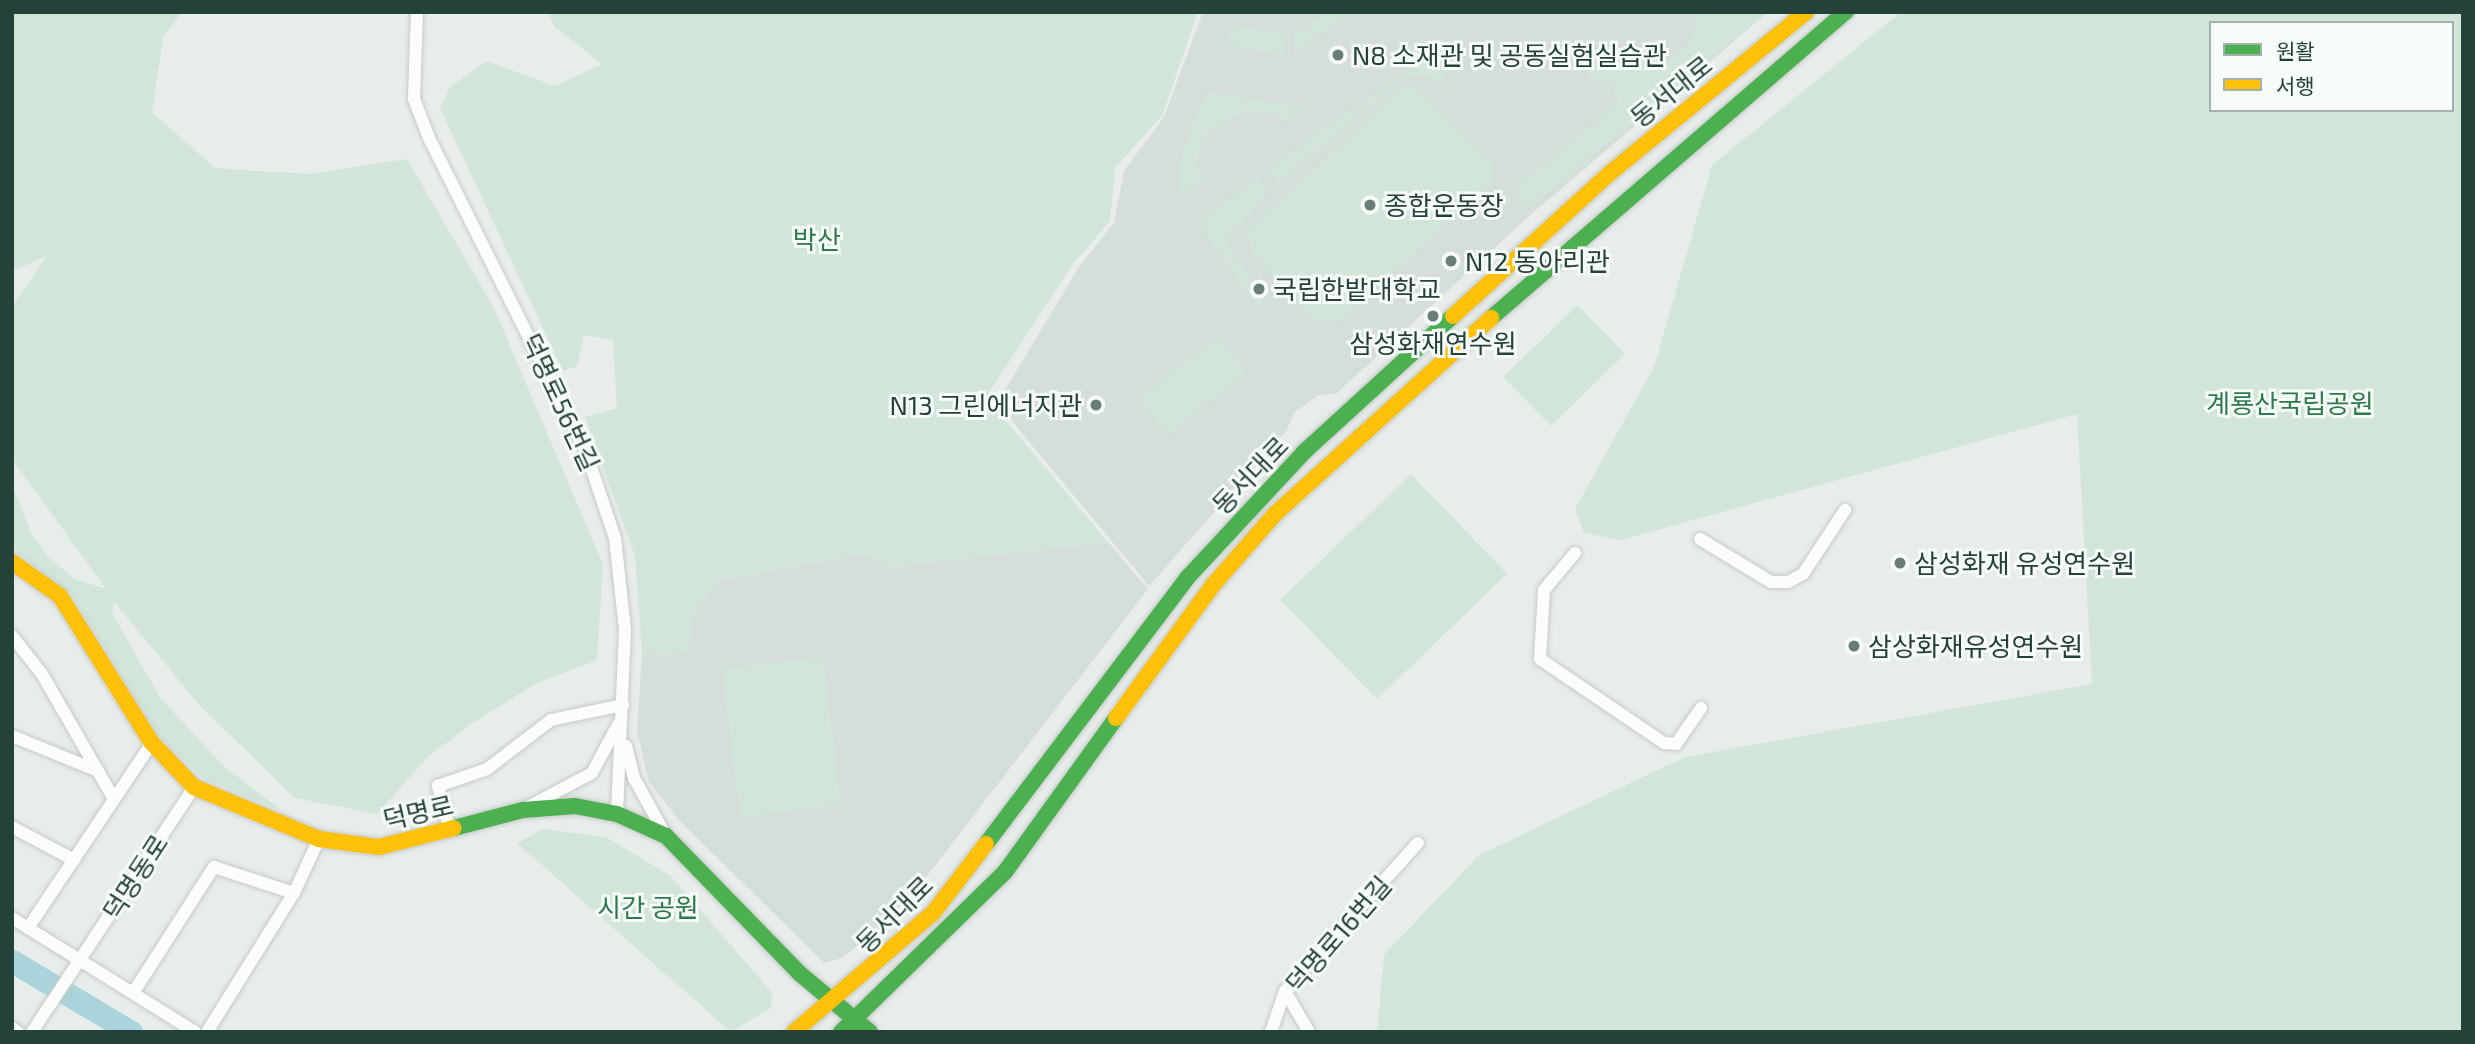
<!DOCTYPE html>
<meta charset="utf-8">
<style>
body{margin:0}
#map{position:relative;width:2475px;height:1044px;overflow:hidden;background:#e8edeb;font-family:"Exo 2","Noto Sans KR",sans-serif}
div>[style]{position:absolute}
.built>*{inset:0;background:#d6dedb}
.green>*{inset:0;background:#d1e6d8}
.river>*{height:23px;margin:-11.5px;padding:0 11.5px;transform-origin:11.5px;border-radius:11.5px;background:#a9d4db}
.roads{filter:drop-shadow(0 0 2px #c5cac8) drop-shadow(0 0 2px #c5cac8)}
.street>*{height:12px;margin:-6px;padding:0 6px;transform-origin:6px;border-radius:6px;background:#fcfcfc}
.fast>*{height:16px;margin:-8px;padding:0 8px;transform-origin:8px;border-radius:8px;background:#4caf50}
.slow>*{height:16px;margin:-8px;padding:0 8px;transform-origin:8px;border-radius:8px;background:#ffc107}
.dots>*{width:19px;height:19px;translate:-50% -50%;box-sizing:border-box;border:4px solid #f7fbf9;border-radius:50%}
span{translate:-50% -50%;white-space:nowrap;text-align:center;line-height:1.15;-webkit-text-stroke:6px #f7fbf9;paint-order:stroke}
.poi-label{font-size:26px;color:#24423a}
.left{translate:0 -50%;text-align:left}
.right{translate:-100% -50%;text-align:right}
.street-label{font-size:26px;color:#24423a}
.park-label{font-size:26px;color:#2d7a4b}
.frame{position:absolute;inset:0;border:14px solid #24423a;pointer-events:none}
.legend{position:absolute;left:2209px;top:21px;width:245px;height:91px;box-sizing:border-box;background:#f7fbf9;border:2px solid #a3b1ad;margin:0;padding:9px 12px;list-style:none;font-size:21px;color:#24423a}
.legend li{display:flex;align-items:center;gap:14px;height:35px}
.legend b{width:35px;border:2px solid #a3b1ad}
</style>
<div id="map">
<div class="built">
<i style="clip-path:polygon(1203px 12px,1768px 12px,1527px 218px,1337px 393px,1317px 396px,1294px 413px,1287px 430px,1149px 586px,997px 403px,1079px 267px,1114px 223px,1124px 171px,1164px 117px)"></i>
<i style="clip-path:polygon(1108px 542px,1148px 589px,931px 871px,882px 926px,842px 958px,824px 963px,679px 820px,649px 782px,637px 731px,642px 654px,687px 653px,692px 616px,718px 580px,867px 553px,889px 567px)"></i>
</div>
<div class="green">
<i style="clip-path:polygon(12px 12px,182px 12px,163px 38px,152px 112px,215px 168px,308px 174px,407px 159px,494px 308px,603px 564px,597px 660px,535px 684px,473px 723px,429px 756px,377px 814px,295px 798px,201px 707px,114px 602px,112px 613px,161px 699px,224px 766px,282px 811px,204px 779px,159px 737px,71px 594px,12px 548px,12px 484px,31px 533px,49px 558px,75px 579px,106px 589px,12px 459px,12px 306px,47px 256px,12px 271px)"></i>
<i style="clip-path:polygon(548px 12px,1198px 12px,1162px 116px,1115px 168px,1110px 221px,1073px 264px,986px 397px,1108px 542px,889px 567px,866px 553px,718px 580px,692px 616px,687px 653px,642px 654px,635px 556px,585px 417px,617px 408px,613px 340px,584px 335px,577px 366px,563px 371px,440px 108px,450px 87px,487px 61px,555px 86px,602px 64px,554px 26px)"></i>
<i style="clip-path:polygon(1330px 12px,1352px 12px,1295px 53px,1294px 34px)"></i>
<i style="clip-path:polygon(1700px 12px,1767px 12px,1527px 209px,1511px 192px,1618px 103px,1611px 84px,1589px 79px,1593px 59px,1611px 61px,1613px 50px,1665px 62px,1688px 45px)"></i>
<i style="clip-path:polygon(evenodd,1901px 12px,2463px 12px,2463px 1032px,1377px 1032px,1384px 955px,1479px 855px,1685px 757px,2092px 684px,2077px 414px,1621px 540px,1584px 533px,1575px 509px,1654px 367px,1712px 165px,1901px 12px,2211px 23px,2452px 23px,2452px 110px,2211px 110px,2211px 23px)"></i>
<i style="clip-path:polygon(1233px 26px,1287px 34px,1282px 55px,1227px 44px)"></i>
<i style="clip-path:polygon(1432px 52px,1445px 71px,1448px 89px,1432px 77px,1404px 77px,1278px 184px,1268px 169px)"></i>
<i style="clip-path:polygon(1414px 85px,1492px 161px,1492px 183px,1339px 322px,1316px 322px,1252px 254px,1247px 233px,1401px 87px)"></i>
<i style="clip-path:polygon(1216px 93px,1308px 108px,1285px 123px,1280px 115px,1244px 110px,1201px 137px,1197px 171px,1209px 176px,1183px 192px,1177px 177px,1185px 145px,1205px 94px)"></i>
<i style="clip-path:polygon(1257px 177px,1268px 192px,1227px 240px,1263px 303px,1258px 308px,1198px 223px)"></i>
<i style="clip-path:polygon(1578px 305px,1625px 354px,1551px 426px,1503px 377px)"></i>
<i style="clip-path:polygon(1218px 337px,1247px 373px,1168px 435px,1139px 399px)"></i>
<i style="clip-path:polygon(1411px 474px,1507px 574px,1377px 699px,1280px 600px)"></i>
<i style="clip-path:polygon(823px 657px,841px 805px,740px 817px,722px 669px)"></i>
<i style="clip-path:polygon(543px 829px,606px 837px,671px 876px,773px 994px,771px 1008px,731px 1032px,517px 843px)"></i>
</div>
<div class="river">
<i style="left:12px;top:961px;width:139px;rotate:30.8deg"></i>
</div>
<div class="roads">
<div class="street">
<i style="left:417px;top:12px;width:87px;rotate:92deg"></i>
<i style="left:414px;top:99px;width:42px;rotate:69deg"></i>
<i style="left:429px;top:138px;width:351px;rotate:63.4deg"></i>
<i style="left:586px;top:452px;width:91px;rotate:71.4deg"></i>
<i style="left:615px;top:538px;width:93px;rotate:83.8deg"></i>
<i style="left:625px;top:630px;width:184px;rotate:92.5deg"></i>
<i style="left:1700px;top:539px;width:83px;rotate:31.2deg"></i>
<i style="left:1771px;top:582px;width:17px"></i>
<i style="left:1788px;top:582px;width:17px;rotate:-28deg"></i>
<i style="left:1803px;top:574px;width:77px;rotate:-56.7deg"></i>
<i style="left:1575px;top:553px;width:48px;rotate:130deg"></i>
<i style="left:1544px;top:590px;width:69px;rotate:93.3deg"></i>
<i style="left:1540px;top:659px;width:150px;rotate:34.1deg"></i>
<i style="left:1664px;top:743px;width:12px;rotate:5deg"></i>
<i style="left:1676px;top:744px;width:44px;rotate:-55.2deg"></i>
<i style="left:12px;top:636px;width:48px;rotate:51.7deg"></i>
<i style="left:42px;top:674px;width:144px;rotate:60.1deg"></i>
<i style="left:12px;top:736px;width:93px;rotate:22.1deg"></i>
<i style="left:626px;top:746px;width:33px;rotate:76deg"></i>
<i style="left:634px;top:778px;width:66px;rotate:61.1deg"></i>
<i style="left:528px;top:807px;width:72px;rotate:-28deg"></i>
<i style="left:592px;top:773px;width:55px;rotate:-61.6deg"></i>
<i style="left:12px;top:827px;width:70px;rotate:28deg"></i>
<i style="left:450px;top:831px;width:47px;rotate:-104.9deg"></i>
<i style="left:438px;top:786px;width:52px;rotate:-19.1deg"></i>
<i style="left:487px;top:769px;width:81px;rotate:-37.4deg"></i>
<i style="left:551px;top:720px;width:74px;rotate:-11.8deg"></i>
<i style="left:12px;top:918px;width:216px;rotate:31.9deg"></i>
<i style="left:28px;top:928px;width:223px;rotate:-56.2deg"></i>
<i style="left:1285px;top:991px;width:48px;rotate:59.7deg"></i>
<i style="left:133px;top:993px;width:150px;rotate:-57.3deg"></i>
<i style="left:214px;top:867px;width:84px;rotate:18deg"></i>
<i style="left:12px;top:1028px;width:7px;rotate:34deg"></i>
<i style="left:32px;top:1032px;width:294px;rotate:-56.5deg"></i>
<i style="left:207px;top:1032px;width:164px;rotate:-58deg"></i>
<i style="left:294px;top:893px;width:60px;rotate:-65.2deg"></i>
<i style="left:1271px;top:1032px;width:43px;rotate:-71.1deg"></i>
<i style="left:1285px;top:991px;width:199px;rotate:-48.1deg"></i>
</div>
<div class="fast">
<i style="left:1491px;top:318px;width:469px;rotate:-40.8deg"></i>
<i style="left:454px;top:828px;width:71px;rotate:-14.6deg"></i>
<i style="left:523px;top:810px;width:52px;rotate:-4.4deg"></i>
<i style="left:575px;top:806px;width:43px;rotate:10.8deg"></i>
<i style="left:617px;top:814px;width:54px;rotate:24.2deg"></i>
<i style="left:666px;top:836px;width:191px;rotate:45.8deg"></i>
<i style="left:799px;top:973px;width:92px;rotate:39.7deg"></i>
<i style="left:986px;top:844px;width:335px;rotate:-52.9deg"></i>
<i style="left:1188px;top:577px;width:171px;rotate:-47.1deg"></i>
<i style="left:1304px;top:452px;width:202px;rotate:-42.4deg"></i>
<i style="left:841px;top:1032px;width:229px;rotate:-44.3deg"></i>
<i style="left:1005px;top:872px;width:190px;rotate:-54.2deg"></i>
</div>
<div class="slow">
<i style="left:1453px;top:316px;width:212px;rotate:-42.3deg"></i>
<i style="left:1610px;top:173px;width:254px;rotate:-39.4deg"></i>
<i style="left:12px;top:562px;width:59px;rotate:35.3deg"></i>
<i style="left:60px;top:596px;width:173px;rotate:58deg"></i>
<i style="left:152px;top:743px;width:61px;rotate:46.3deg"></i>
<i style="left:194px;top:787px;width:135px;rotate:22.6deg"></i>
<i style="left:319px;top:839px;width:61px;rotate:7.6deg"></i>
<i style="left:379px;top:847px;width:77px;rotate:-14.2deg"></i>
<i style="left:1116px;top:718px;width:165px;rotate:-53.9deg"></i>
<i style="left:1213px;top:585px;width:94px;rotate:-48.9deg"></i>
<i style="left:1275px;top:514px;width:292px;rotate:-42.2deg"></i>
<i style="left:794px;top:1032px;width:183px;rotate:-40.6deg"></i>
<i style="left:933px;top:913px;width:87px;rotate:-52.5deg"></i>
</div>
</div>
<div class="dots">
<i style="left:1338px;top:55px;background:#697e78"></i>
<i style="left:1370px;top:205px;background:#697e78"></i>
<i style="left:1451px;top:261px;background:#697e78"></i>
<i style="left:1259px;top:289px;background:#697e78"></i>
<i style="left:1433px;top:316px;background:#697e78"></i>
<i style="left:1096px;top:405px;background:#697e78"></i>
<i style="left:1900px;top:563px;background:#697e78"></i>
<i style="left:1854px;top:646px;background:#697e78"></i>
</div>
<div class="poi-label">
<span class="left" style="left:1352px;top:55px">N8 소재관 및 공동실험실습관</span>
<span class="left" style="left:1384px;top:205px">종합운동장</span>
<span class="left" style="left:1465px;top:261px">N12 동아리관</span>
<span class="left" style="left:1273px;top:289px">국립한밭대학교</span>
<span style="left:1433px;top:343px">삼성화재연수원</span>
<span class="right" style="left:1082px;top:405px">N13 그린에너지관</span>
<span class="left" style="left:1914px;top:563px">삼성화재 유성연수원</span>
<span class="left" style="left:1868px;top:646px">삼상화재유성연수원</span>
</div>
<div class="street-label">
<span style="left:1671px;top:91px;rotate:-39deg">동서대로</span>
<span style="left:561px;top:402px;rotate:65deg">덕명로56번길</span>
<span style="left:1250px;top:475px;rotate:-46deg">동서대로</span>
<span style="left:418px;top:812px;rotate:-13deg">덕명로</span>
<span style="left:135px;top:877px;rotate:-57deg">덕명동로</span>
<span style="left:894px;top:914px;rotate:-45deg">동서대로</span>
<span style="left:1338px;top:934px;rotate:-49deg">덕명로16번길</span>
</div>
<div class="park-label">
<span style="left:817px;top:239px">박산</span>
<span style="left:2290px;top:403px">계룡산국립공원</span>
<span style="left:648px;top:907px">시간 공원</span>
</div>
<div class="frame"></div>
<ul class="legend">
<li><b style="height:9px;background:#4caf50"></b>원활</li>
<li><b style="height:9px;background:#ffc107"></b>서행</li>
</ul>
</div>
